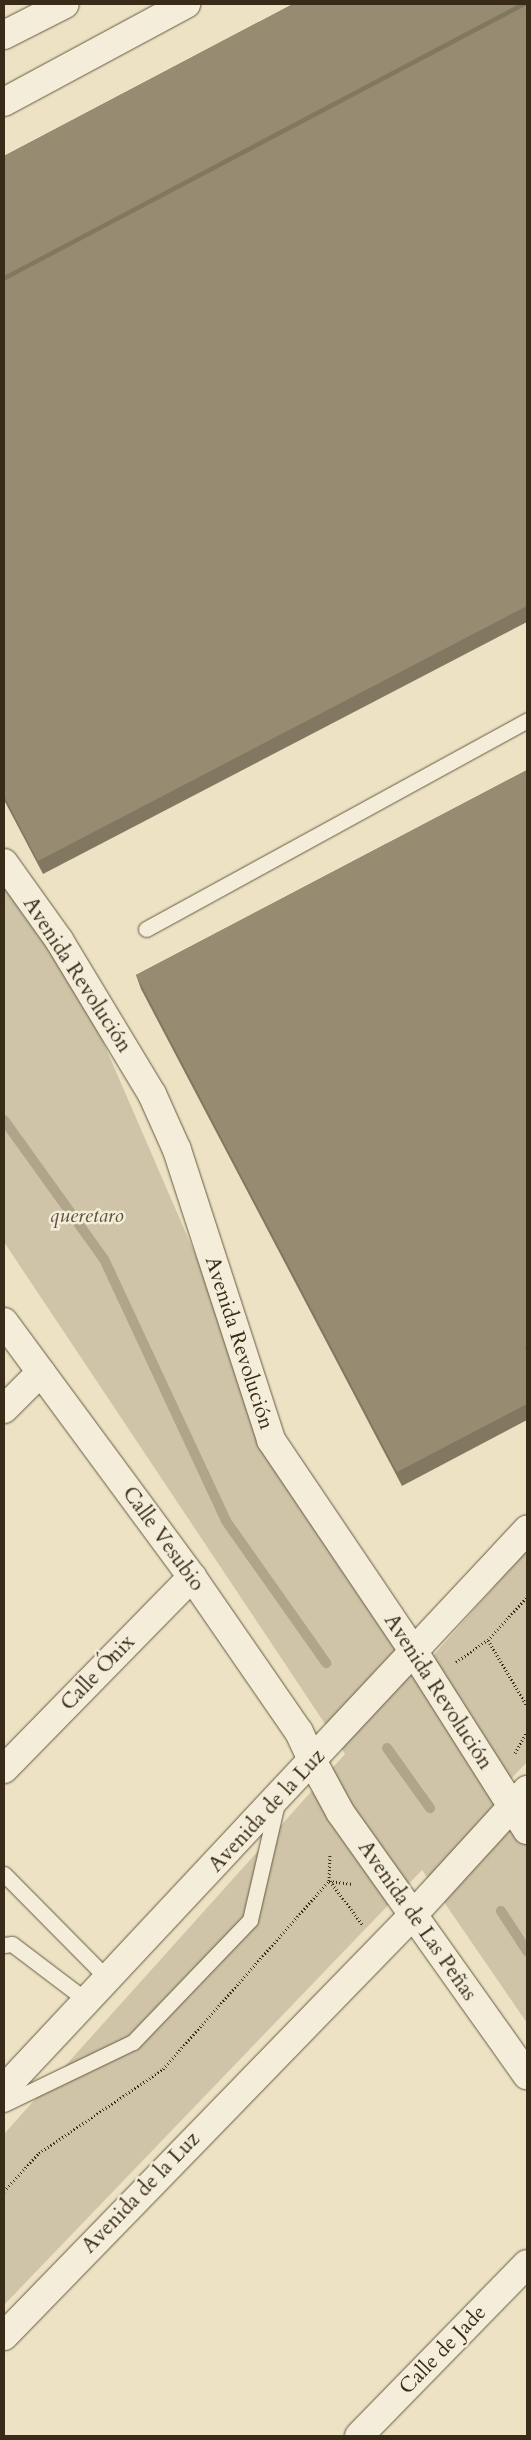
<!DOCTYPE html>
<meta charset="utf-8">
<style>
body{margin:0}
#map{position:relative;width:531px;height:2440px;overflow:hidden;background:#ede3c4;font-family:Cardo,serif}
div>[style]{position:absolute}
.green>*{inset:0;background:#cfc4a7}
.stream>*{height:10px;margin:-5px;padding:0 5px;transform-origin:5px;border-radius:5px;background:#b0a48a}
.path>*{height:3px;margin-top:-1.5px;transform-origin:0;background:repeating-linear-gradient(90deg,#3a2b18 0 1px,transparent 0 3.5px)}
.roads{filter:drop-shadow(0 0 1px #675943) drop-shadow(0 0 1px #675943)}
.service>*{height:15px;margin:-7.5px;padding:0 7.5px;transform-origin:7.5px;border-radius:7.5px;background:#f3edd9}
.minor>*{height:28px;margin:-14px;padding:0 14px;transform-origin:14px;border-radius:14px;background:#f3edd9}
.tertiary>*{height:28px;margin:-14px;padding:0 14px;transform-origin:14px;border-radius:14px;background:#f3edd9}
.secondary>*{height:28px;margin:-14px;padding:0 14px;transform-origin:14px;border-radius:14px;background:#f3edd9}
.wall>*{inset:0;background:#827861}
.building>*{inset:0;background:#978b71}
span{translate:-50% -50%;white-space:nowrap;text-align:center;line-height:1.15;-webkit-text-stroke:5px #f3edd9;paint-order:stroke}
.street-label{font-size:21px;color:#3a2b18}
.park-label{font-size:21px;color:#5f513c;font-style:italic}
.frame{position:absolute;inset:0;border:5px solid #3a2b18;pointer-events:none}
</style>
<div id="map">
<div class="green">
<i style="clip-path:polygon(4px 861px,59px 940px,283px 1457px,423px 1667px,527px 1550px,527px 1762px,509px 1781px,527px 1804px,527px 2023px,422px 1870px,4px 2305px,4px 2134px,345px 1754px,4px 1242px)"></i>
</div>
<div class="stream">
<i style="left:4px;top:1120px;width:171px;rotate:54.3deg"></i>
<i style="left:104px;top:1259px;width:289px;rotate:65deg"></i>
<i style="left:226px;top:1521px;width:174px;rotate:54.8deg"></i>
<i style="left:387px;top:1748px;width:74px;rotate:54.4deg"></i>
<i style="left:501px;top:1911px;width:48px;rotate:57deg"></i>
</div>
<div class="path">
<i style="left:488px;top:1640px;width:77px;rotate:59.4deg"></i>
<i style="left:456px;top:1662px;width:39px;rotate:-35deg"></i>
<i style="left:488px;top:1640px;width:58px;rotate:-47.8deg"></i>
<i style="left:515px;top:1753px;width:25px;rotate:-61deg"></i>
<i style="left:329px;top:1881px;width:24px;rotate:7deg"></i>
<i style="left:330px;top:1881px;width:54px;rotate:53.3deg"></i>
<i style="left:4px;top:2191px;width:52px;rotate:-47.4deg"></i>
<i style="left:39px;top:2153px;width:150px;rotate:-34.1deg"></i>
<i style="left:163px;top:2069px;width:251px;rotate:-48.6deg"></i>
<i style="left:329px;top:1881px;width:27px;rotate:-88deg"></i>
</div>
<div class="roads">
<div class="service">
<i style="left:146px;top:929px;width:435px;rotate:-28.7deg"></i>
<i style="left:4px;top:1874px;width:148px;rotate:45.3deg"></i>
<i style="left:4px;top:1945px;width:8px;rotate:-7deg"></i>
<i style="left:12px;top:1944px;width:94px;rotate:37.2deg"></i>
<i style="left:4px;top:2104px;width:143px;rotate:-25.7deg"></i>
<i style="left:133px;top:2042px;width:169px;rotate:-46.2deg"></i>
<i style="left:250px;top:1920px;width:120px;rotate:-77deg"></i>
</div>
<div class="minor">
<i style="left:4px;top:1409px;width:52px;rotate:-45deg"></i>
<i style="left:4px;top:1769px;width:269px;rotate:-45.6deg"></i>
<i style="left:359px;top:2436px;width:240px;rotate:-45.7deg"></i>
</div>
<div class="tertiary">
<i style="left:4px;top:863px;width:95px;rotate:54.5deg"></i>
<i style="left:59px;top:940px;width:180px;rotate:58.9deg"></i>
<i style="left:152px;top:1094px;width:61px;rotate:65.9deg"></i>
<i style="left:177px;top:1150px;width:305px;rotate:72deg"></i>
<i style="left:271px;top:1440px;width:256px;rotate:56deg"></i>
<i style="left:4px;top:1322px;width:317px;rotate:53.6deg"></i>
<i style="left:192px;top:1577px;width:188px;rotate:55.4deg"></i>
<i style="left:299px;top:1732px;width:33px;rotate:65deg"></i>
</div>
<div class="secondary">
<i style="left:4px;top:35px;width:68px;rotate:-26.9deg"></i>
<i style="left:4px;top:102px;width:207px;rotate:-28.3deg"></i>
<i style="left:414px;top:1652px;width:211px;rotate:57.6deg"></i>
<i style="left:313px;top:1762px;width:57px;rotate:61.6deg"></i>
<i style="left:340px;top:1812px;width:323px;rotate:54.6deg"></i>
<i style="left:4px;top:2089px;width:766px;rotate:-46.91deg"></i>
<i style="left:4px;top:2336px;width:586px;rotate:-45.83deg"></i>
<i style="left:412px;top:1916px;width:171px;rotate:-47.6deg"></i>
</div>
</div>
<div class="wall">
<i style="clip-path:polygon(293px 4px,527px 4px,527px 622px,43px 874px,4px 800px,4px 156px)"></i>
<i style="clip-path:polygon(527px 770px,527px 1420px,402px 1486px,141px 989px,136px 975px)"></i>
</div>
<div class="building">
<i style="clip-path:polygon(293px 4px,519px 4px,4px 276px,4px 156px)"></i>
<i style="clip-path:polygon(527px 5px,527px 606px,38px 861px,4px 796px,4px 281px)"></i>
<i style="clip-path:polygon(527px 770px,527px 1346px,525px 1347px,527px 1352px,527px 1404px,397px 1472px,136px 975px)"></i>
</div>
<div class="street-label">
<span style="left:77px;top:975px;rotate:57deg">Avenida Revolución</span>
<span style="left:239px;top:1343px;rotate:72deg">Avenida Revolución</span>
<span style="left:163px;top:1539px;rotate:54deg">Calle Vesubio</span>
<span style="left:98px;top:1673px;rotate:-46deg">Calle Ónix</span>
<span style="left:438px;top:1692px;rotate:57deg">Avenida Revolución</span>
<span style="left:267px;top:1811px;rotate:-47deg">Avenida de la Luz</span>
<span style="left:417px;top:1921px;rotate:55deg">Avenida de Las Peñas</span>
<span style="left:141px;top:2193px;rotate:-46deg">Avenida de la Luz</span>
<span style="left:443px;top:2350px;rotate:-46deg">Calle de Jade</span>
</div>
<div class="park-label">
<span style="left:87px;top:1216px">queretaro</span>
</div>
<div class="frame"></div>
</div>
